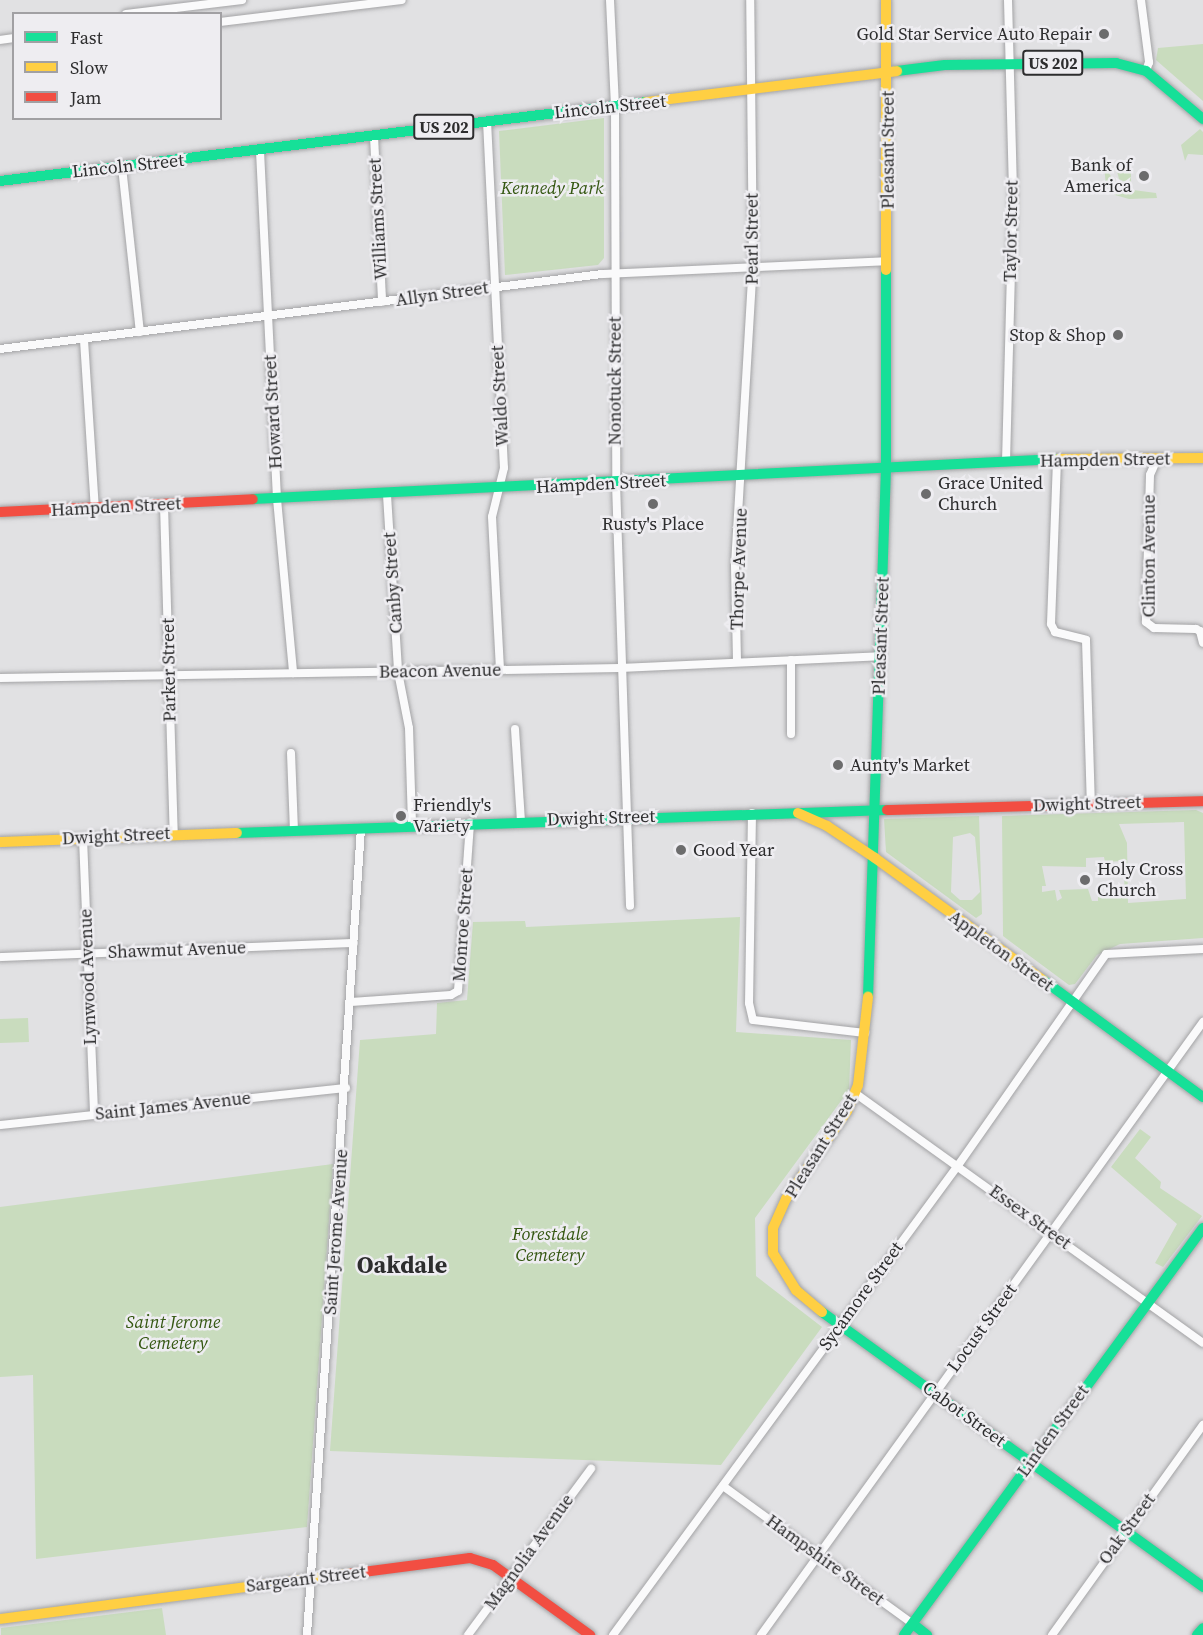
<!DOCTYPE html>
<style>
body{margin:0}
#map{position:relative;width:1203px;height:1635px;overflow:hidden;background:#e1e1e3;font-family:"Source Serif 4",serif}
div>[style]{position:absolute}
.green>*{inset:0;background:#c9dcbe}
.roads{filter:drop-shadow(0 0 2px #a3a3a5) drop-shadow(0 0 2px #a3a3a5)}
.street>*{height:8px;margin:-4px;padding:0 4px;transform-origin:4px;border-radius:4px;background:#fafafb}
.fast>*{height:10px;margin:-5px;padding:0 5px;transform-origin:5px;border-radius:5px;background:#16e098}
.slow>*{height:10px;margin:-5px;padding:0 5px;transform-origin:5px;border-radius:5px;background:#ffcf43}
.jam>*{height:10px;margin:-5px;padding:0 5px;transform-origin:5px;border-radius:5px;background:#f24e42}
.dots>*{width:16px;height:16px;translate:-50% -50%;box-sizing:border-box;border:3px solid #eeedf1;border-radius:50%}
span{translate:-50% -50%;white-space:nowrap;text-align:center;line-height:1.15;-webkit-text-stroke:5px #eeedf1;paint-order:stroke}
.shield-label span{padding:2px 4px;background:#eeedf1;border:2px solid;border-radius:4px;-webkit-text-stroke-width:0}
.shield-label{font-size:16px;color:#2d2d2e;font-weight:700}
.poi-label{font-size:18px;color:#2d2d2e}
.right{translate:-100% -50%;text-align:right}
.left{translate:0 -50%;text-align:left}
.street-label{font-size:18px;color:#2d2d2e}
.park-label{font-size:18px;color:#345711;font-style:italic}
.district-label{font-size:24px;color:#2d2d2e;font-weight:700}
.legend{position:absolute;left:12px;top:12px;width:210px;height:108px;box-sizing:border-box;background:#eeedf1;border:2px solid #a1a0a3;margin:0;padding:8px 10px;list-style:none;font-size:18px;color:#2d2d2e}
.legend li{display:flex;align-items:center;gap:12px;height:30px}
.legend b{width:30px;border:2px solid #a1a0a3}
</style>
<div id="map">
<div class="green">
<i style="clip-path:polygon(1203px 44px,1203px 101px,1156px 60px,1158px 48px)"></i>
<i style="clip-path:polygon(604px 118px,604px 258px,598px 265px,505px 275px,499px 131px)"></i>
<i style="clip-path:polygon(1200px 129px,1203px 132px,1203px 155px,1188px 154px,1185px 161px,1181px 145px)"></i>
<i style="clip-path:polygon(1115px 163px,1131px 164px,1131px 185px,1119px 179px)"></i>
<i style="clip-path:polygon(1104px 165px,1118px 188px,1156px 193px,1157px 198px,1129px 199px,1115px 195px,1106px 186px)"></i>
<i style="clip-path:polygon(evenodd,1196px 810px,1203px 813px,1203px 938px,1120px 944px,1097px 955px,1075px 984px,1069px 985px,1003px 936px,1002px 816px,1196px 810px,1184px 822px,1186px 899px,1128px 903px,1127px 843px,1119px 824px,1184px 822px,1196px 810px,1104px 857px,1105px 862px,1123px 861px,1125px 892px,1120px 896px,1098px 897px,1098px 901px,1092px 901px,1088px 889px,1059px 890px,1062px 898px,1057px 901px,1055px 890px,1042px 892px,1042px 886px,1046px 886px,1042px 866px,1086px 867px,1086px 858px,1104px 857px)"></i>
<i style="clip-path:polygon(evenodd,979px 816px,982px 914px,976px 918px,886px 852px,884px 819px,979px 816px,970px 833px,975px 837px,980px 892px,972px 900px,960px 900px,951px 892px,953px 837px,970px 833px)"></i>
<i style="clip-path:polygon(740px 917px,736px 1032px,851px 1040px,849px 1090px,755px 1218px,756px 1276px,822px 1327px,721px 1465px,330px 1451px,360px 1040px,436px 1034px,437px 1003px,467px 1000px,473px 922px,525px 921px,526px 927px)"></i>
<i style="clip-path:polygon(28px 1018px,29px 1042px,0 1043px,0 1019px)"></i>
<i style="clip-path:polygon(1140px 1129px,1151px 1137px,1135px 1158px,1161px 1182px,1160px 1188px,1202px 1216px,1163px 1267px,1155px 1263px,1177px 1224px,1111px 1167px)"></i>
<i style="clip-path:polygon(333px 1164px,307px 1527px,36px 1559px,33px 1375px,0 1377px,0 1207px)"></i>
<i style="clip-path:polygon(162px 1608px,166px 1635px,1px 1635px,1px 1628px)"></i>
</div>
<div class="roads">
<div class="street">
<i style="left:610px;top:0;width:107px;rotate:87.3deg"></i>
<i style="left:615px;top:107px;width:376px;rotate:89.8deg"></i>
<i style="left:616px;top:483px;width:423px;rotate:88.1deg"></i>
<i style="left:1141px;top:0;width:63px;rotate:82.6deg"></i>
<i style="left:1149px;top:62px;width:9px;rotate:108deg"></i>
<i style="left:126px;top:14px;width:117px;rotate:-6.9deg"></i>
<i style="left:220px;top:22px;width:183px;rotate:-6.9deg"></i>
<i style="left:0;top:40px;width:14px;rotate:-8deg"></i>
<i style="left:487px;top:121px;width:347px;rotate:87.2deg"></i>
<i style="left:504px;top:468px;width:50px;rotate:103.8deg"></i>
<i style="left:492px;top:517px;width:153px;rotate:87deg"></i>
<i style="left:374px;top:136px;width:166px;rotate:87.2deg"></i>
<i style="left:260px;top:151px;width:348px;rotate:87.2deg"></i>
<i style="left:277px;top:499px;width:175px;rotate:84.7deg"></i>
<i style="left:122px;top:167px;width:166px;rotate:83.8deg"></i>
<i style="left:84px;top:340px;width:168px;rotate:86.3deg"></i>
<i style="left:0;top:349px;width:607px;rotate:-7.1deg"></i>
<i style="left:602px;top:274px;width:285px;rotate:-2.6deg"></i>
<i style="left:1157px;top:459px;width:17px;rotate:114deg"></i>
<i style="left:1150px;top:475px;width:147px;rotate:91.6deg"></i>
<i style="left:1146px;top:622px;width:10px;rotate:37deg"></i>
<i style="left:1154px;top:628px;width:42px;rotate:1.4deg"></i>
<i style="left:1196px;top:629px;width:4px;rotate:27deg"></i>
<i style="left:1200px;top:631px;width:12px;rotate:76deg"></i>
<i style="left:1057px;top:460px;width:164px;rotate:92.1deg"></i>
<i style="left:1051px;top:624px;width:9px;rotate:63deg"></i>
<i style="left:1055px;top:632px;width:32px;rotate:14deg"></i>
<i style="left:1086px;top:640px;width:164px;rotate:88.3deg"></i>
<i style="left:1006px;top:462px;width:271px;rotate:-88.5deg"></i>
<i style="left:1013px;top:191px;width:191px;rotate:-91.5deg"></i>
<i style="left:387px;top:495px;width:177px;rotate:86.4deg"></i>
<i style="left:398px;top:672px;width:57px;rotate:78.9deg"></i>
<i style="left:409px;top:728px;width:96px;rotate:88.2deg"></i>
<i style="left:164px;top:505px;width:329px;rotate:88.3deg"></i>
<i style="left:737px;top:661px;width:96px;rotate:-91.2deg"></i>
<i style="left:735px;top:565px;width:300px;rotate:-86.6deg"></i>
<i style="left:753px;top:266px;width:266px;rotate:-90.6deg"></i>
<i style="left:0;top:678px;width:620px;rotate:-0.92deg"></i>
<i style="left:620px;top:668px;width:260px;rotate:-2.6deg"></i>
<i style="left:515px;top:729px;width:92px;rotate:86.3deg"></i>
<i style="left:791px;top:734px;width:74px;rotate:-90deg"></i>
<i style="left:291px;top:753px;width:77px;rotate:87.8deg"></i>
<i style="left:752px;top:813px;width:190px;rotate:90.9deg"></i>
<i style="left:749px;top:1003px;width:17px;rotate:77deg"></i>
<i style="left:753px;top:1020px;width:113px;rotate:6.6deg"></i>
<i style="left:83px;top:838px;width:277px;rotate:87.7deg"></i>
<i style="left:0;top:957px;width:354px;rotate:-2.3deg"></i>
<i style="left:351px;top:1002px;width:100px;rotate:-4deg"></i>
<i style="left:451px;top:995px;width:8px;rotate:-30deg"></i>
<i style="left:458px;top:991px;width:169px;rotate:-85.9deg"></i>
<i style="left:855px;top:1093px;width:428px;rotate:35.7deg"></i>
<i style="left:0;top:1125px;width:348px;rotate:-6.1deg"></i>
<i style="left:723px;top:1486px;width:235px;rotate:36deg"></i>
<i style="left:307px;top:1635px;width:809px;rotate:-86.17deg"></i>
<i style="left:468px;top:1635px;width:207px;rotate:-53.5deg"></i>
<i style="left:613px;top:1635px;width:584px;rotate:-53.7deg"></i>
<i style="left:959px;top:1164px;width:256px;rotate:-55deg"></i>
<i style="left:1106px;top:954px;width:97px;rotate:-3deg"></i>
<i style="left:761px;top:1635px;width:756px;rotate:-54.21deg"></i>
<i style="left:1052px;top:1635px;width:259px;rotate:-54.3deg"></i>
</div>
<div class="fast">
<i style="left:897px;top:71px;width:48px;rotate:-7.1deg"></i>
<i style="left:945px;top:65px;width:171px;rotate:-0.7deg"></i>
<i style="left:1116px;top:63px;width:31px;rotate:15deg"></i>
<i style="left:1146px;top:71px;width:75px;rotate:40.1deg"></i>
<i style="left:0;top:181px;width:651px;rotate:-6.97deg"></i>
<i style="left:253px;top:499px;width:806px;rotate:-2.84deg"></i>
<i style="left:237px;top:833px;width:650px;rotate:-2.03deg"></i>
<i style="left:1043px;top:980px;width:198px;rotate:36.2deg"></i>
<i style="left:868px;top:997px;width:528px;rotate:-88.05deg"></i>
<i style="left:886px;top:469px;width:199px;rotate:-90deg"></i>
<i style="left:822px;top:1312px;width:470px;rotate:35.8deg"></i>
<i style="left:913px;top:1624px;width:18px;rotate:38deg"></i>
<i style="left:904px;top:1635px;width:505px;rotate:-53.7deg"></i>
<i style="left:1197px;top:1635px;width:9px;rotate:-49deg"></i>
</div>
<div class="slow">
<i style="left:886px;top:0;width:270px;rotate:90deg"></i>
<i style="left:646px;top:102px;width:253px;rotate:-7deg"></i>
<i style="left:1058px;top:459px;width:145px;rotate:-0.4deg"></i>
<i style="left:798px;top:813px;width:32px;rotate:24deg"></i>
<i style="left:827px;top:826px;width:58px;rotate:33.7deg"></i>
<i style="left:875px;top:858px;width:208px;rotate:36deg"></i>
<i style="left:0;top:842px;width:237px;rotate:-2.2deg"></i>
<i style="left:822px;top:1312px;width:34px;rotate:-140deg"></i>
<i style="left:796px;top:1290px;width:44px;rotate:-121.9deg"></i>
<i style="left:773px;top:1253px;width:25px;rotate:-90deg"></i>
<i style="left:773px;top:1228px;width:32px;rotate:-66deg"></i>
<i style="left:786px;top:1199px;width:107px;rotate:-55.3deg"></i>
<i style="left:847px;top:1111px;width:28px;rotate:-67deg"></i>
<i style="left:858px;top:1085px;width:89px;rotate:-83.5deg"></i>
<i style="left:0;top:1619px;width:351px;rotate:-7.4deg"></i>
</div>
<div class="jam">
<i style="left:0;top:512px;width:253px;rotate:-2.9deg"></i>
<i style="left:887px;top:810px;width:316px;rotate:-1.6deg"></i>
<i style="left:348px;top:1574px;width:123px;rotate:-7.5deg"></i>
<i style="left:470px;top:1558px;width:24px;rotate:17deg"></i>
<i style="left:493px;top:1565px;width:120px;rotate:35.8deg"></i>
</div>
</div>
<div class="dots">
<i style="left:1104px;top:34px;background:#6c6c6d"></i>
<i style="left:1144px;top:176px;background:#6c6c6d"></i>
<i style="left:1118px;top:335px;background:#6c6c6d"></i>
<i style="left:926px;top:494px;background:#6c6c6d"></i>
<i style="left:653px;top:504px;background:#6c6c6d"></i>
<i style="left:838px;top:765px;background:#6c6c6d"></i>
<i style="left:401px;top:816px;background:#6c6c6d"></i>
<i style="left:681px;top:850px;background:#6c6c6d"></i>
<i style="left:1085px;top:880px;background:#6c6c6d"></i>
</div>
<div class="shield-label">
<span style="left:1053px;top:63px">US 202</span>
<span style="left:444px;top:127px">US 202</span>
</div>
<div class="poi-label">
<span class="right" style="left:1092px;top:34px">Gold Star Service Auto Repair</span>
<span class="right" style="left:1132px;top:176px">Bank of<br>America</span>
<span class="right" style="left:1106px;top:335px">Stop &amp; Shop</span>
<span class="left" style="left:938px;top:494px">Grace United<br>Church</span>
<span style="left:653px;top:524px">Rusty's Place</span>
<span class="left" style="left:850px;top:765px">Aunty's Market</span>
<span class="left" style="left:413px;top:816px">Friendly's<br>Variety</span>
<span class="left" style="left:693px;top:850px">Good Year</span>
<span class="left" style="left:1097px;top:880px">Holy Cross<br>Church</span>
</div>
<div class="street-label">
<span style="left:610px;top:107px;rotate:-6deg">Lincoln Street</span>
<span style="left:888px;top:150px;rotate:-90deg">Pleasant Street</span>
<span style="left:128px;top:166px;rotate:-6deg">Lincoln Street</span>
<span style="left:378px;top:219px;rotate:-93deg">Williams Street</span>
<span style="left:1011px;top:231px;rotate:-89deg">Taylor Street</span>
<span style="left:752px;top:239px;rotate:-90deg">Pearl Street</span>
<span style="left:442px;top:294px;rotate:-8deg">Allyn Street</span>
<span style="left:615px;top:381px;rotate:-90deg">Nonotuck Street</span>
<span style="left:500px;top:396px;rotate:-93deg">Waldo Street</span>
<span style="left:273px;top:412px;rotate:-93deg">Howard Street</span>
<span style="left:1105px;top:460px;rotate:-1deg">Hampden Street</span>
<span style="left:601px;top:484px;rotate:-3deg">Hampden Street</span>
<span style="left:116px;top:507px;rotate:-3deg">Hampden Street</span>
<span style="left:1149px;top:556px;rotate:-90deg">Clinton Avenue</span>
<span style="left:739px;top:569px;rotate:-88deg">Thorpe Avenue</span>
<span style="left:393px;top:583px;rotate:-94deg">Canby Street</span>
<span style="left:881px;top:636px;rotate:-88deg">Pleasant Street</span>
<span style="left:169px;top:670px;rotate:-91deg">Parker Street</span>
<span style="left:440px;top:671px;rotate:-1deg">Beacon Avenue</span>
<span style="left:1087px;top:804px;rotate:-2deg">Dwight Street</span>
<span style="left:601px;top:818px;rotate:-2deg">Dwight Street</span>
<span style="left:116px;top:836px;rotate:-3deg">Dwight Street</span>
<span style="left:463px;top:925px;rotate:-86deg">Monroe Street</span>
<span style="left:177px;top:950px;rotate:-2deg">Shawmut Avenue</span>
<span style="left:1001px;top:951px;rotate:36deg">Appleton Street</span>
<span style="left:88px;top:977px;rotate:-92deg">Lynwood Avenue</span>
<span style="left:173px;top:1106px;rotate:-6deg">Saint James Avenue</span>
<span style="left:821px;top:1146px;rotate:-58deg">Pleasant Street</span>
<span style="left:1030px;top:1217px;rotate:36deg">Essex Street</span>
<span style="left:336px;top:1232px;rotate:-86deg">Saint Jerome Avenue</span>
<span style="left:861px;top:1296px;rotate:-54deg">Sycamore Street</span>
<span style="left:982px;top:1328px;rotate:-54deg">Locust Street</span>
<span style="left:964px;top:1414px;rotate:36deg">Cabot Street</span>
<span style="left:1053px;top:1431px;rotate:-54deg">Linden Street</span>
<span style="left:1127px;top:1529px;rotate:-54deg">Oak Street</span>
<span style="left:529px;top:1552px;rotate:-54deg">Magnolia Avenue</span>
<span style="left:825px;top:1560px;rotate:36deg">Hampshire Street</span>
<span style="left:306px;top:1579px;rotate:-7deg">Sargeant Street</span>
</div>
<div class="park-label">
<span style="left:552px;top:188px">Kennedy Park</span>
<span style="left:550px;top:1245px">Forestdale<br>Cemetery</span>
<span style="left:173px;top:1333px">Saint Jerome<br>Cemetery</span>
</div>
<div class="district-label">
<span style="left:402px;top:1265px">Oakdale</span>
</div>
<ul class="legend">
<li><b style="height:8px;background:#16e098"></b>Fast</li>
<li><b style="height:8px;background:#ffcf43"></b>Slow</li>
<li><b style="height:8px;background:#f24e42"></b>Jam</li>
</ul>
</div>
